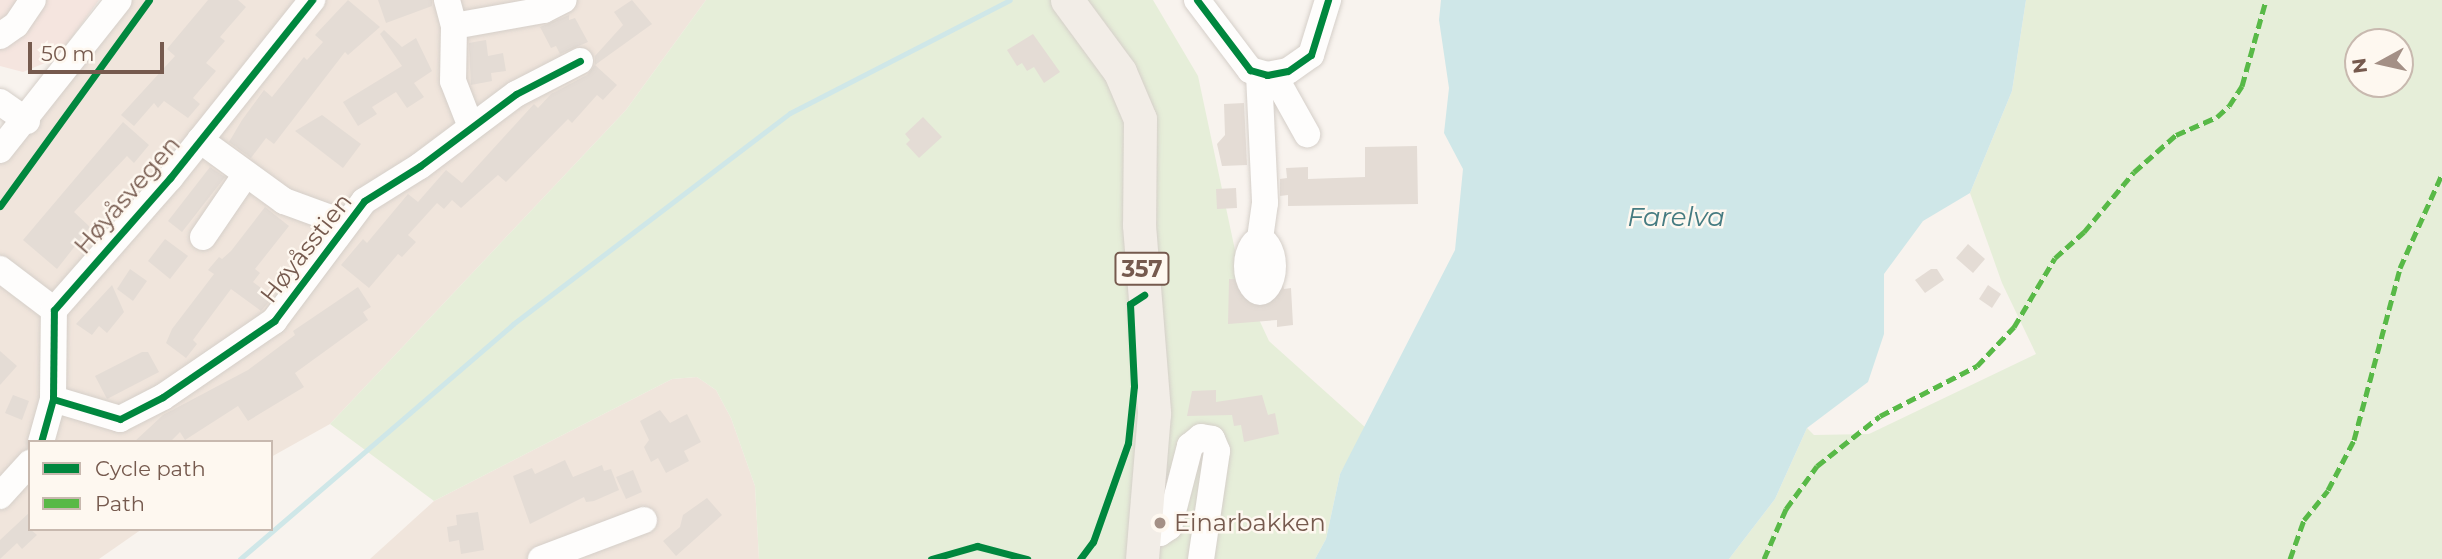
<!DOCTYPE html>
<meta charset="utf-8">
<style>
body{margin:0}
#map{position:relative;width:2442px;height:559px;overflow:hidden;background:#f8f3ee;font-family:Montserrat,sans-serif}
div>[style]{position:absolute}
.residential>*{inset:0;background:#f0e5dc}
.commercial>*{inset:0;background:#f5e5df}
.green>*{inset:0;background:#e6eed9}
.water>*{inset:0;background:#cfe7e8}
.stream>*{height:5px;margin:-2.5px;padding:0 2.5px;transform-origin:2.5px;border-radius:2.5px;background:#cfe7e8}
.building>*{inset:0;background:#e4dcd5}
.roads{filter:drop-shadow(0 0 2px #d5cfc9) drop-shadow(0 0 2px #d5cfc9)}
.minor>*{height:26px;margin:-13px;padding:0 13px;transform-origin:13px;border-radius:13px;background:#fefdfc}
.minor>.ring{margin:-13px;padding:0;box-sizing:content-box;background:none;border:26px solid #fefdfc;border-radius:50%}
.major>*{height:33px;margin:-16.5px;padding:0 16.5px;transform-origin:16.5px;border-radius:16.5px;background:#f2ede7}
.quiet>*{height:5px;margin-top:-2.5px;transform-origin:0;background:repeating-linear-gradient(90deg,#58b947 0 10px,transparent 0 15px)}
.cycleway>*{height:7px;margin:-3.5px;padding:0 3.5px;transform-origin:3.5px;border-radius:3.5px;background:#00873e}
.dots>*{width:19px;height:19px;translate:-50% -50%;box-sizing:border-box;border:4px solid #fef8f0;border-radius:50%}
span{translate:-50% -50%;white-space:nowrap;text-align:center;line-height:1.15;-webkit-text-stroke:5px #fef8f0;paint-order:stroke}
.shield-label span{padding:2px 5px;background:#fef8f0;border:2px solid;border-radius:5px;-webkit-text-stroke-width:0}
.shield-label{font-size:23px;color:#765a4e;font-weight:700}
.street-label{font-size:24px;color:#765a4e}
.poi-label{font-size:24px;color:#765a4e}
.left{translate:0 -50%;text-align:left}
.water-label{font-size:26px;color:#457b81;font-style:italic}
.legend{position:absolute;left:28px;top:440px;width:245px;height:91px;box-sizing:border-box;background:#fef8f0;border:2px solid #c8b9af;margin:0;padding:9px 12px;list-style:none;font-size:21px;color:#765a4e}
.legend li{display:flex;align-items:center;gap:14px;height:35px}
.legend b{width:35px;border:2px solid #c8b9af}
.north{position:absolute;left:2344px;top:28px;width:70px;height:70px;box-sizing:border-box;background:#fef8f0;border:2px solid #c8b9af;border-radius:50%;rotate:262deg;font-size:19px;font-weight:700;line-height:28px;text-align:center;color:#765a4e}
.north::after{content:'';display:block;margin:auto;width:24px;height:32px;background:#a49086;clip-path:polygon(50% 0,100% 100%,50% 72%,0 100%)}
.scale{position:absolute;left:28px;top:42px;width:136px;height:32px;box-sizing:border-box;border:4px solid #765a4e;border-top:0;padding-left:9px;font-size:21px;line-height:24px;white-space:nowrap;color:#765a4e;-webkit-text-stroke:5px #fef8f0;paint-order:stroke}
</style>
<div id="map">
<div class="residential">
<i style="clip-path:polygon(132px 0,706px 0,626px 110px,330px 424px,271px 457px,271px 442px,30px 442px,30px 529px,142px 529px,99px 559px,0 559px,0 163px,51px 105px)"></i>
<i style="clip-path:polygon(697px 377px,716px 390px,731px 418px,755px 486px,759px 559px,370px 559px,434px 501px,672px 379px)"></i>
</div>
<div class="commercial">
<i style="clip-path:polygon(0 0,99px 0,57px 58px,23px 72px,0 66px)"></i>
</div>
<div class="green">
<i style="clip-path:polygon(706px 0,1153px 0,1198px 76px,1242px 283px,1269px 341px,1366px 428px,1340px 474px,1326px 539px,1315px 559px,759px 559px,755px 486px,731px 418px,716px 390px,697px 377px,672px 379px,434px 501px,330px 424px,626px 110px)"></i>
<i style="clip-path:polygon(evenodd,2026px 0,2442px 0,2442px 559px,1729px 559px,1775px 499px,1807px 428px,1814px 435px,1869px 434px,2036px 354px,2002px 283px,1970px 193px,2012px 91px,2026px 0,2358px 42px,2400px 42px,2400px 84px,2358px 84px,2358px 42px)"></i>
</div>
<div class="water">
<i style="clip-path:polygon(1441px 0,2026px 0,2012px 91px,1970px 193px,1923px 221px,1884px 274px,1884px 334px,1868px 382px,1807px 428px,1775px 499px,1729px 559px,1315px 559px,1326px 539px,1340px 474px,1455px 250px,1463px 169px,1444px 133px,1449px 88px,1439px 20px)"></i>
</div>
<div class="stream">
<i style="left:240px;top:559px;width:360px;rotate:-40.7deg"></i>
<i style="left:513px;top:324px;width:348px;rotate:-37.3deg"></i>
<i style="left:790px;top:113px;width:247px;rotate:-27.2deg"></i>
</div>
<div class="building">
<i style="clip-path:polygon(208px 0,238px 0,246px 7px,220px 37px,225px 41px,206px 63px,216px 71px,193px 98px,200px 104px,188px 118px,164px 101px,158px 108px,154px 103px,134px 126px,121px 115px,175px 56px,167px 49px)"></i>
<i style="clip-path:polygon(348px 0,380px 27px,348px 55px,345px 52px,274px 144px,266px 138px,251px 158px,229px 142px,242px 120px,264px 90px,272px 97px,304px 57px,307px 60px,323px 42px,315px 35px)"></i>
<i style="clip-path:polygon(378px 0,432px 0,432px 6px,386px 23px)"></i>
<i style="clip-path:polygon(632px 0,652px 24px,595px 65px,595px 56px,623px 25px,614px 12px)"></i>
<i style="clip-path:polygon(569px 15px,569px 20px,575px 18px,588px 42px,560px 54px,556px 46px,551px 48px,540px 27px)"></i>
<i style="clip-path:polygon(384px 30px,402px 47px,416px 38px,432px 71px,414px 83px,424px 97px,407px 108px,396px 92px,372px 107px,377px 114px,358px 126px,343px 102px,402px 66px,380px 34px)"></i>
<i style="clip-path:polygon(1033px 34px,1060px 72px,1044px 83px,1034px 67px,1027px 71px,1022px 63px,1017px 66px,1007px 50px)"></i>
<i style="clip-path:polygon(486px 40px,488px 56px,503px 53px,506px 71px,491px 73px,492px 81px,471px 85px,469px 43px)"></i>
<i style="clip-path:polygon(595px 65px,617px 85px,603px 100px,597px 95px,572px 123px,568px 119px,506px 182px,498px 175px,461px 208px,452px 200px,444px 209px,437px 203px,408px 235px,416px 242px,402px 257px,398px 254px,369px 288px,341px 265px,363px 239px,367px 243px,408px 194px,418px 202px,446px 170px,462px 183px,534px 104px,538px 108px,551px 94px,587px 75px)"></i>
<i style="clip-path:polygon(1244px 103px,1247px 165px,1222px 166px,1217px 144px,1225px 135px,1224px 104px)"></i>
<i style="clip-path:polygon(322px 115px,361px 144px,343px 168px,295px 131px)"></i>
<i style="clip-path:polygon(923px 117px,942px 137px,919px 158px,906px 144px,910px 140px,905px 134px)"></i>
<i style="clip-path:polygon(123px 122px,149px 145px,134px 163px,127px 156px,74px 212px,90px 227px,57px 269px,23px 240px)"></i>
<i style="clip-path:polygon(1417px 146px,1418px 204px,1288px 206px,1288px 195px,1280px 196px,1280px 179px,1287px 178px,1286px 168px,1308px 167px,1308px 179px,1365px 177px,1365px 147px)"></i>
<i style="clip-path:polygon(210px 167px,225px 177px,182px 232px,168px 221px)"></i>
<i style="clip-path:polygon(1236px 188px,1237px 208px,1217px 209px,1216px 189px)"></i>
<i style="clip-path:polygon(265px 207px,289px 226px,255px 269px,260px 273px,253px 282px,273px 297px,261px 311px,231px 289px,193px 340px,197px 344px,186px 358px,166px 343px,172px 329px,214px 274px,208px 270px,219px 257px,222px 259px,231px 251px)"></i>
<i style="clip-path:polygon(165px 239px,188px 256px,170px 279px,148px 261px)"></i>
<i style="clip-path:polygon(1968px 244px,1985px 259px,1973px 273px,1956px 258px)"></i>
<i style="clip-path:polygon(1279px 268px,1284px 289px,1291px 288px,1293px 325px,1277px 327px,1277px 320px,1228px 324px,1229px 279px,1260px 280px,1262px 270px)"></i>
<i style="clip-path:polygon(130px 269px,147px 281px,133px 301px,117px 289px)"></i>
<i style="clip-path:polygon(1931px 269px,1937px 269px,1944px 280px,1925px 293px,1915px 280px)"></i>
<i style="clip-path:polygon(112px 285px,124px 312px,107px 333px,99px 326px,92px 335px,76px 324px)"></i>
<i style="clip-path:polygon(1988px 285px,2001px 294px,1992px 308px,1979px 299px)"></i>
<i style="clip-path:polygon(358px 287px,371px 307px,363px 312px,368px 320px,295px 373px,304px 387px,248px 421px,238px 406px,185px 440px,180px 432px,170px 442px,134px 442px,163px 415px,248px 370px,295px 335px,293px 331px)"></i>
<i style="clip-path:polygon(0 351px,17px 366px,0 385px)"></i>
<i style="clip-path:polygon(142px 352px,148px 352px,159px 372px,107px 399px,95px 376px)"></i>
<i style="clip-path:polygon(1216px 390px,1216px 402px,1262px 395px,1268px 415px,1275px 413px,1279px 434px,1244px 442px,1241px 425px,1234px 426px,1232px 415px,1187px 416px,1192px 391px)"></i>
<i style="clip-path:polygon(13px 395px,29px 401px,22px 420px,5px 413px)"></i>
<i style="clip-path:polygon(660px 410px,670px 423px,687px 414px,701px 442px,684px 451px,689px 461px,666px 473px,658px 458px,651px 462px,644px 447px,649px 440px,640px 421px)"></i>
<i style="clip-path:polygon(565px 460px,573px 477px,602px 465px,604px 471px,611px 469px,619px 490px,594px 501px,586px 502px,584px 497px,530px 524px,513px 476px,532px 468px,535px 474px)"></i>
<i style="clip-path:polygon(633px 470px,642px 492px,626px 499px,616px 477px)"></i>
<i style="clip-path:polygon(707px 498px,722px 515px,676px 556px,663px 541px,680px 527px,683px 515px)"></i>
<i style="clip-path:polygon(30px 512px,30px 529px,37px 535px,22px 549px,17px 543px,0 559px,0 540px)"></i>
<i style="clip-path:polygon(478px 512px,484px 550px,461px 554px,459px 540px,449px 542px,447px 527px,457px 525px,456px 515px)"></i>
</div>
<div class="roads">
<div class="minor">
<i style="left:447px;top:0;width:27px;rotate:75deg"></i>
<i style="left:454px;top:26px;width:55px;rotate:91deg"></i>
<i style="left:453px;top:81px;width:49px;rotate:68.6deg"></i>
<i style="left:1197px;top:0;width:88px;rotate:52.9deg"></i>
<i style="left:1250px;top:70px;width:18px;rotate:16deg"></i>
<i style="left:1267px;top:75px;width:21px;rotate:-11deg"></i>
<i style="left:1288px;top:71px;width:28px;rotate:-35deg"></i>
<i style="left:1311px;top:55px;width:58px;rotate:-72.8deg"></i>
<i style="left:454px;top:26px;width:91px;rotate:-10.1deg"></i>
<i style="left:544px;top:10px;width:22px;rotate:-27deg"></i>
<i style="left:0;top:36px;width:19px;rotate:-35deg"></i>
<i style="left:16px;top:25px;width:30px;rotate:-56deg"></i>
<i style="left:1259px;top:74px;width:129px;rotate:87.3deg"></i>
<i style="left:1265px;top:203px;width:37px;rotate:98deg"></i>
<i style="left:1274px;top:75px;width:68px;rotate:60.8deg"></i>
<i style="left:0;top:102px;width:33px;rotate:35deg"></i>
<i style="left:200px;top:140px;width:104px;rotate:36deg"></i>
<i style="left:284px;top:201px;width:64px;rotate:20.1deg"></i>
<i style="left:0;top:150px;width:191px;rotate:-51.6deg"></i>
<i style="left:203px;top:237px;width:76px;rotate:-55.7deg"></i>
<i class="ring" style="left:1247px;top:240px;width:-6px;height:-6px"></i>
<i style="left:0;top:269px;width:68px;rotate:37.2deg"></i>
<i style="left:53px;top:399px;width:70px;rotate:16.6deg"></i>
<i style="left:120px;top:419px;width:48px;rotate:-27.1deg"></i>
<i style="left:163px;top:397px;width:135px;rotate:-34.4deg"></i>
<i style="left:274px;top:321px;width:150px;rotate:-53.1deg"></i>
<i style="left:364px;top:201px;width:66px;rotate:-32deg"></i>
<i style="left:420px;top:166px;width:120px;rotate:-36.9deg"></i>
<i style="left:516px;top:94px;width:72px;rotate:-27.3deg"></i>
<i style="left:41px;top:442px;width:45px;rotate:-74.4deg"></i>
<i style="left:53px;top:399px;width:89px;rotate:-89.4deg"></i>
<i style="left:54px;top:310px;width:176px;rotate:-48.7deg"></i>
<i style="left:170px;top:178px;width:228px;rotate:-51.4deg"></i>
<i style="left:0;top:496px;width:45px;rotate:-47.7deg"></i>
<i style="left:1145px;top:534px;width:15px;rotate:-4deg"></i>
<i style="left:1160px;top:533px;width:11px;rotate:-34deg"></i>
<i style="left:1169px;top:527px;width:84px;rotate:-75.5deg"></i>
<i style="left:1190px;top:446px;width:14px;rotate:-39deg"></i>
<i style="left:1201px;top:437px;width:11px;rotate:10deg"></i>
<i style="left:1212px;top:439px;width:13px;rotate:67deg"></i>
<i style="left:1217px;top:451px;width:109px;rotate:98.4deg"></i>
<i style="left:541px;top:559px;width:110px;rotate:-20.7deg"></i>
</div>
<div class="major">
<i style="left:1067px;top:0;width:89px;rotate:53.6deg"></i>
<i style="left:1120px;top:72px;width:51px;rotate:66.9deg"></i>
<i style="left:1140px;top:119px;width:106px;rotate:90.5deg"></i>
<i style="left:1139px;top:225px;width:189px;rotate:85.4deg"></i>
<i style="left:1154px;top:413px;width:146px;rotate:94.7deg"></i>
</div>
</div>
<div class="quiet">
<i style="left:1764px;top:559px;width:55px;rotate:-66.3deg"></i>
<i style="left:1786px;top:509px;width:53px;rotate:-54.2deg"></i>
<i style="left:1817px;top:466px;width:80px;rotate:-38.4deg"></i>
<i style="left:1880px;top:416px;width:109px;rotate:-27.3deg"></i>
<i style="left:1977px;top:366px;width:54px;rotate:-46.5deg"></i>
<i style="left:2014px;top:327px;width:80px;rotate:-59.3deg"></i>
<i style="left:2055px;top:258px;width:39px;rotate:-42deg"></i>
<i style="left:2084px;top:232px;width:78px;rotate:-50.2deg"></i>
<i style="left:2134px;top:172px;width:56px;rotate:-41.4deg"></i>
<i style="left:2176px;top:135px;width:45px;rotate:-23.7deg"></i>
<i style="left:2217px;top:117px;width:16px;rotate:-43deg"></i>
<i style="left:2229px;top:106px;width:24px;rotate:-57deg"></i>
<i style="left:2242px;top:86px;width:89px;rotate:-74.4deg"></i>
<i style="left:2290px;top:559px;width:41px;rotate:-70.3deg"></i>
<i style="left:2304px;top:520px;width:38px;rotate:-51deg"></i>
<i style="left:2328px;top:490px;width:56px;rotate:-62.5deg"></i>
<i style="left:2354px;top:440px;width:178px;rotate:-75deg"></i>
<i style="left:2400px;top:268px;width:103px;rotate:-65.9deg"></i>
</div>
<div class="cycleway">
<i style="left:1197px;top:0;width:88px;rotate:52.9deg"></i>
<i style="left:1250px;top:70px;width:18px;rotate:16deg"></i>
<i style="left:1267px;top:75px;width:21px;rotate:-11deg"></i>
<i style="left:1288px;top:71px;width:28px;rotate:-35deg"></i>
<i style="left:1311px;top:55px;width:58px;rotate:-72.8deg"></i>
<i style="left:0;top:206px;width:254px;rotate:-54.1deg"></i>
<i style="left:53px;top:399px;width:70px;rotate:16.6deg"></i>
<i style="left:120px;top:419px;width:48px;rotate:-27.1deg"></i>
<i style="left:163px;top:397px;width:135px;rotate:-34.4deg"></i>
<i style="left:274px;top:321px;width:150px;rotate:-53.1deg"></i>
<i style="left:364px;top:201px;width:66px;rotate:-32deg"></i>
<i style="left:420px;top:166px;width:120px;rotate:-36.9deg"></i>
<i style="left:516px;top:94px;width:72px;rotate:-27.3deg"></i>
<i style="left:41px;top:442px;width:45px;rotate:-74.4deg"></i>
<i style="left:53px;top:399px;width:89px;rotate:-89.4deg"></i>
<i style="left:54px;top:310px;width:176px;rotate:-48.7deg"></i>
<i style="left:170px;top:178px;width:228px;rotate:-51.4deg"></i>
<i style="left:931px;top:559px;width:48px;rotate:-15.8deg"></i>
<i style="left:977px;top:546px;width:52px;rotate:14.6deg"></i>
<i style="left:1080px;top:559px;width:21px;rotate:-53deg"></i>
<i style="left:1093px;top:542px;width:105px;rotate:-70.5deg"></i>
<i style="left:1128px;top:443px;width:57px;rotate:-84deg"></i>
<i style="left:1134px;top:386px;width:82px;rotate:-92.8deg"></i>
<i style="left:1130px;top:304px;width:17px;rotate:-33deg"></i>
</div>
<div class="dots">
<i style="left:1160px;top:523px;background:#a49086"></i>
</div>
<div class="shield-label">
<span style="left:1142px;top:269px">357</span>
</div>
<div class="street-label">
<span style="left:127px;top:195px;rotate:-49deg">Høyåsvegen</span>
<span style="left:306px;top:248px;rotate:-52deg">Høyåsstien</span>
</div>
<div class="poi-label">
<span class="left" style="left:1174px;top:523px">Einarbakken</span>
</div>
<div class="water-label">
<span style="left:1676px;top:218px">Farelva</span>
</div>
<ul class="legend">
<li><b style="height:9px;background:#00873e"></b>Cycle path</li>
<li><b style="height:9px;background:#58b947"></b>Path</li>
</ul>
<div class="north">N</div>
<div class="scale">50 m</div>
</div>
